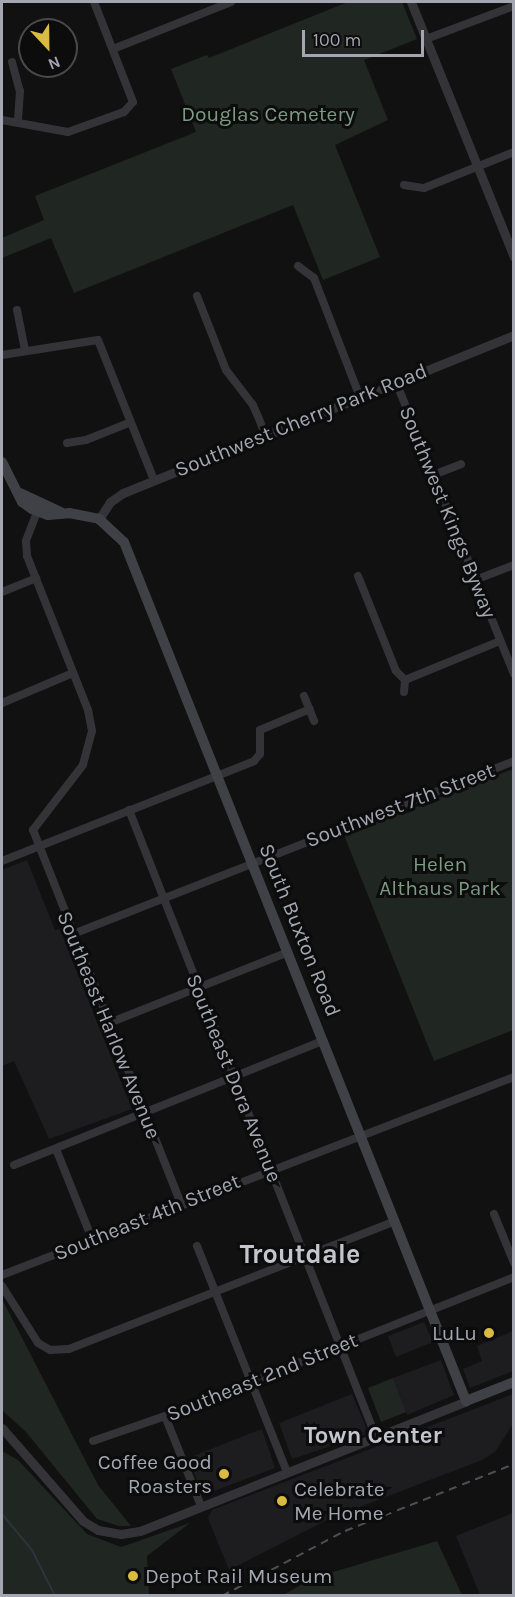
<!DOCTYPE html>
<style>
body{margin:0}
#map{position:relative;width:515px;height:1597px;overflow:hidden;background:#111112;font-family:Karla,sans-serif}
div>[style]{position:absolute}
.built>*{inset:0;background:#1d1d1f}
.green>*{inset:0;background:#202621}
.stream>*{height:2px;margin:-1px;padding:0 1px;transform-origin:1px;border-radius:1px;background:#2e333b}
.minor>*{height:8px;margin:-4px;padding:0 4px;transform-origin:4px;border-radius:4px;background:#343438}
.tertiary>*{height:9px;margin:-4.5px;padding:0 4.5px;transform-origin:4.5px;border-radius:4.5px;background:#343438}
.secondary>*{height:10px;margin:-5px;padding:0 5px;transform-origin:5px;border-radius:5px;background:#404146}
.rail>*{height:2px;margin-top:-1px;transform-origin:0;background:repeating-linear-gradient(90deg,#4d4e53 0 8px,transparent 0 14px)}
.dots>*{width:16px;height:16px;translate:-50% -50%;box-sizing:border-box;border:3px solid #0c0c0d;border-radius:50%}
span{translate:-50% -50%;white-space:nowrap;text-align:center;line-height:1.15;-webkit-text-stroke:6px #0c0c0d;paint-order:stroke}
.park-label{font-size:21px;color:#7d9a82}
.street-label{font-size:21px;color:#a4a6b1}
.poi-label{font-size:21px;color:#a4a6b1}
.right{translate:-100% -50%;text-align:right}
.left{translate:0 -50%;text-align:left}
.quarter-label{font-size:24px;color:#c4c5cd;font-weight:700}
.district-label{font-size:27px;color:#c4c5cd;font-weight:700}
.frame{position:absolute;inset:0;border:3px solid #a4a6b1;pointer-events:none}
.north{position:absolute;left:18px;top:18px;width:60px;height:60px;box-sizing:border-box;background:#0c0c0d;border:2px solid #494a4f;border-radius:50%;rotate:158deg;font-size:16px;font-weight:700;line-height:24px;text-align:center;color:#a4a6b1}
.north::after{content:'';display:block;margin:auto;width:21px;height:27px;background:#d9ba42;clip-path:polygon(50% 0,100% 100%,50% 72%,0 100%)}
.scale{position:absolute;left:302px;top:30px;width:122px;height:27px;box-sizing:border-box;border:3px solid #a4a6b1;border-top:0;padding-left:8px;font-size:18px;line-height:21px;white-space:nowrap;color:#a4a6b1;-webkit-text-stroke:4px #0c0c0d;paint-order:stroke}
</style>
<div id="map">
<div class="built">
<i style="clip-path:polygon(27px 860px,55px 930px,60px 929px,132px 1109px,49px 1139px,14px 1061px,2px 1066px,2px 870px)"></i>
<i style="clip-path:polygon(424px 1322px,433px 1342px,396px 1357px,388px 1336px)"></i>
<i style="clip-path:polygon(513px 1331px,513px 1371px,470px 1388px,463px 1369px,482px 1361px,477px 1346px)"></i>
<i style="clip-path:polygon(441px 1360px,454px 1395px,407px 1415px,393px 1378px)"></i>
<i style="clip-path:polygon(352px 1394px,366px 1427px,364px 1435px,292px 1459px,279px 1423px)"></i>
<i style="clip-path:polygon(513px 1394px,513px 1424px,495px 1452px,482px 1460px,331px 1518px,229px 1570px,208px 1518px,212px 1510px)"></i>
<i style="clip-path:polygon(262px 1429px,275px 1468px,203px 1495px,188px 1458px)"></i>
<i style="clip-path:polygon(513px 1513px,513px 1595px,480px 1595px,456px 1536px)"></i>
</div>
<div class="green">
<i style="clip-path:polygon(348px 2px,402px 2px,417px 39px,364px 60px,388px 120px,335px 145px,380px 257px,323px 280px,293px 205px,74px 293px,51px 238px,2px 258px,2px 238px,44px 220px,35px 196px,196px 132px,171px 69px,207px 55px,209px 58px)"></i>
<i style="clip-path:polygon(513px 769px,513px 1030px,434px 1061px,344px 835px)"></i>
<i style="clip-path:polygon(2px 1299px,98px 1485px,131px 1526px,119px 1526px,97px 1519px,26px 1432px,2px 1410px)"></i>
<i style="clip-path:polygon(393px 1378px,406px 1412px,381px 1422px,368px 1388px)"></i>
<i style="clip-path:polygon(2px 1451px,18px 1460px,87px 1534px,121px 1547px,190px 1523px,147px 1556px,149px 1595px,2px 1595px)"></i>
<i style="clip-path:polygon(437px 1541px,462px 1595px,283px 1595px,313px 1578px)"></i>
</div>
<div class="stream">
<i style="left:2px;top:1514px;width:47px;rotate:50.2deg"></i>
<i style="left:32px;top:1550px;width:51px;rotate:63.4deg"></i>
</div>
<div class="minor">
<i style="left:426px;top:39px;width:94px;rotate:-20.6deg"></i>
<i style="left:113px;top:49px;width:127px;rotate:-21.7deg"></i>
<i style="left:12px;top:62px;width:30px;rotate:75deg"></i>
<i style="left:20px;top:91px;width:29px;rotate:94deg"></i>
<i style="left:2px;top:120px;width:67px;rotate:10.3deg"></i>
<i style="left:68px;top:132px;width:59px;rotate:-19.7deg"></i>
<i style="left:124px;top:112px;width:13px;rotate:-48deg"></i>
<i style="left:133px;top:102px;width:107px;rotate:-111.3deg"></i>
<i style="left:404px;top:185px;width:20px;rotate:9deg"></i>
<i style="left:424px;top:188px;width:97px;rotate:-21.8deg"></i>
<i style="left:298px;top:266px;width:20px;rotate:37deg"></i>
<i style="left:314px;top:278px;width:128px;rotate:68.9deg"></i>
<i style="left:197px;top:296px;width:79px;rotate:68.6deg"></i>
<i style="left:226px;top:370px;width:44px;rotate:52.4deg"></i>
<i style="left:253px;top:405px;width:33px;rotate:67deg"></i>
<i style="left:17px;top:310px;width:41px;rotate:78.7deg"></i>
<i style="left:2px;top:355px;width:97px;rotate:-8.9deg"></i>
<i style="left:98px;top:340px;width:151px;rotate:68.2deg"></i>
<i style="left:396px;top:382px;width:315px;rotate:68deg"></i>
<i style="left:67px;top:443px;width:19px;rotate:-9deg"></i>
<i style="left:86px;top:440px;width:48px;rotate:-21.8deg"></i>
<i style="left:433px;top:475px;width:30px;rotate:-21deg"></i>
<i style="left:37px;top:512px;width:31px;rotate:111deg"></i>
<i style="left:26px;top:541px;width:15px;rotate:86deg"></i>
<i style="left:27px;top:556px;width:166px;rotate:68.4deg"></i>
<i style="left:88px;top:710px;width:21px;rotate:79deg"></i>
<i style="left:92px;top:731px;width:35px;rotate:105deg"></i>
<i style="left:83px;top:765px;width:82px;rotate:127.6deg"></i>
<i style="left:33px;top:830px;width:402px;rotate:68.4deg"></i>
<i style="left:358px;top:576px;width:102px;rotate:68.2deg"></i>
<i style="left:396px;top:671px;width:13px;rotate:45deg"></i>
<i style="left:475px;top:580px;width:42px;rotate:-21deg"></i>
<i style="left:2px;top:592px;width:37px;rotate:-22deg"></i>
<i style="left:405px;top:680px;width:103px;rotate:-22.3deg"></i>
<i style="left:404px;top:692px;width:12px;rotate:-85deg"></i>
<i style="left:304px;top:696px;width:27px;rotate:68deg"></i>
<i style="left:2px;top:703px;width:77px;rotate:-22.9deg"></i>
<i style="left:129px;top:810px;width:674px;rotate:68.5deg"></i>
<i style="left:2px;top:861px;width:271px;rotate:-21.6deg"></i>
<i style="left:254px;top:761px;width:9px;rotate:-49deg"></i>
<i style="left:260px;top:754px;width:24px;rotate:-90deg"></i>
<i style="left:260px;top:730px;width:54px;rotate:-22.8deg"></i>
<i style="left:73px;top:934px;width:474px;rotate:-21.4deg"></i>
<i style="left:109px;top:1023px;width:193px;rotate:-21.6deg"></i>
<i style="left:56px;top:1149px;width:97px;rotate:68.2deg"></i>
<i style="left:14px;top:1165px;width:333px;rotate:-21.9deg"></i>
<i style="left:494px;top:1214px;width:53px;rotate:67.8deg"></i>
<i style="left:197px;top:1246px;width:243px;rotate:68.3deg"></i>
<i style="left:2px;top:1275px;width:549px;rotate:-21.14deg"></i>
<i style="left:2px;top:1286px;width:67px;rotate:57.7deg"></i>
<i style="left:38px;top:1343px;width:14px;rotate:30deg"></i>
<i style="left:50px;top:1350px;width:19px;rotate:-3deg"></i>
<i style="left:69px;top:1349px;width:350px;rotate:-21.4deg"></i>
<i style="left:165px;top:1416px;width:97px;rotate:68.2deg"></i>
<i style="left:93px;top:1441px;width:76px;rotate:-19.1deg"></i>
<i style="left:165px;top:1416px;width:376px;rotate:-21.7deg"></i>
</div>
<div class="tertiary">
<i style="left:411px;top:2px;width:275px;rotate:68deg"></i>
<i style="left:99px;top:519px;width:20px;rotate:-57deg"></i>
<i style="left:110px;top:502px;width:16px;rotate:-35deg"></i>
<i style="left:123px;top:493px;width:422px;rotate:-22deg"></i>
<i style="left:2px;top:1428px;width:123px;rotate:48.9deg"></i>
<i style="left:83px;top:1521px;width:17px;rotate:31deg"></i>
<i style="left:98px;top:1530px;width:23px;rotate:10deg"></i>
<i style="left:121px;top:1534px;width:19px;rotate:-9deg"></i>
<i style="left:140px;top:1531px;width:351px;rotate:-21.7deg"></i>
</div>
<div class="secondary">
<i style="left:2px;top:462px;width:45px;rotate:63.4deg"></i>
<i style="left:22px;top:502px;width:12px;rotate:35deg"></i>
<i style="left:32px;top:509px;width:17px;rotate:21deg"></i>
<i style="left:48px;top:515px;width:21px;rotate:-5deg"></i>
<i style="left:69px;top:513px;width:31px;rotate:11deg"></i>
<i style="left:99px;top:519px;width:34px;rotate:43deg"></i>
<i style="left:124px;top:542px;width:925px;rotate:68.29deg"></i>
<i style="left:466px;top:1401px;width:52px;rotate:-21.6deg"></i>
<i style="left:20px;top:493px;width:45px;rotate:24.9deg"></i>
</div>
<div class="rail">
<i style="left:222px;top:1596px;width:139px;rotate:-27.9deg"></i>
<i style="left:345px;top:1531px;width:182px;rotate:-21.6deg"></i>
</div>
<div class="dots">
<i style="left:489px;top:1333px;background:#d9ba42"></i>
<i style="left:224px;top:1474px;background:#d9ba42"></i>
<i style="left:282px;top:1501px;background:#d9ba42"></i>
<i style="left:133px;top:1576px;background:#d9ba42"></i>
</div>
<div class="park-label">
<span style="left:268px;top:114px">Douglas Cemetery</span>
<span style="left:440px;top:876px">Helen<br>Althaus Park</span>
</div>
<div class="street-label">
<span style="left:301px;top:420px;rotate:-22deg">Southwest Cherry Park Road</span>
<span style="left:448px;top:512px;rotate:68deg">Southwest Kings Byway</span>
<span style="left:400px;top:805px;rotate:-21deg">Southwest 7th Street</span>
<span style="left:300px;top:930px;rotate:68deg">South Buxton Road</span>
<span style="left:109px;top:1025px;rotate:68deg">Southeast Harlow Avenue</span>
<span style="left:234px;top:1078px;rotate:68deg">Southeast Dora Avenue</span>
<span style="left:147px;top:1217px;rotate:-22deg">Southeast 4th Street</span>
<span style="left:262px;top:1377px;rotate:-22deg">Southeast 2nd Street</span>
</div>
<div class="poi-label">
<span class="right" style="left:477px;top:1333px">LuLu</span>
<span class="right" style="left:212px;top:1474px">Coffee Good<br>Roasters</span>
<span class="left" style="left:294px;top:1501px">Celebrate<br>Me Home</span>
<span class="left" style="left:145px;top:1576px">Depot Rail Museum</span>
</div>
<div class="quarter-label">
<span style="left:373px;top:1436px">Town Center</span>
</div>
<div class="district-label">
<span style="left:300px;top:1255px">Troutdale</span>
</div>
<div class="frame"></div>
<div class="north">N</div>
<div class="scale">100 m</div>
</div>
